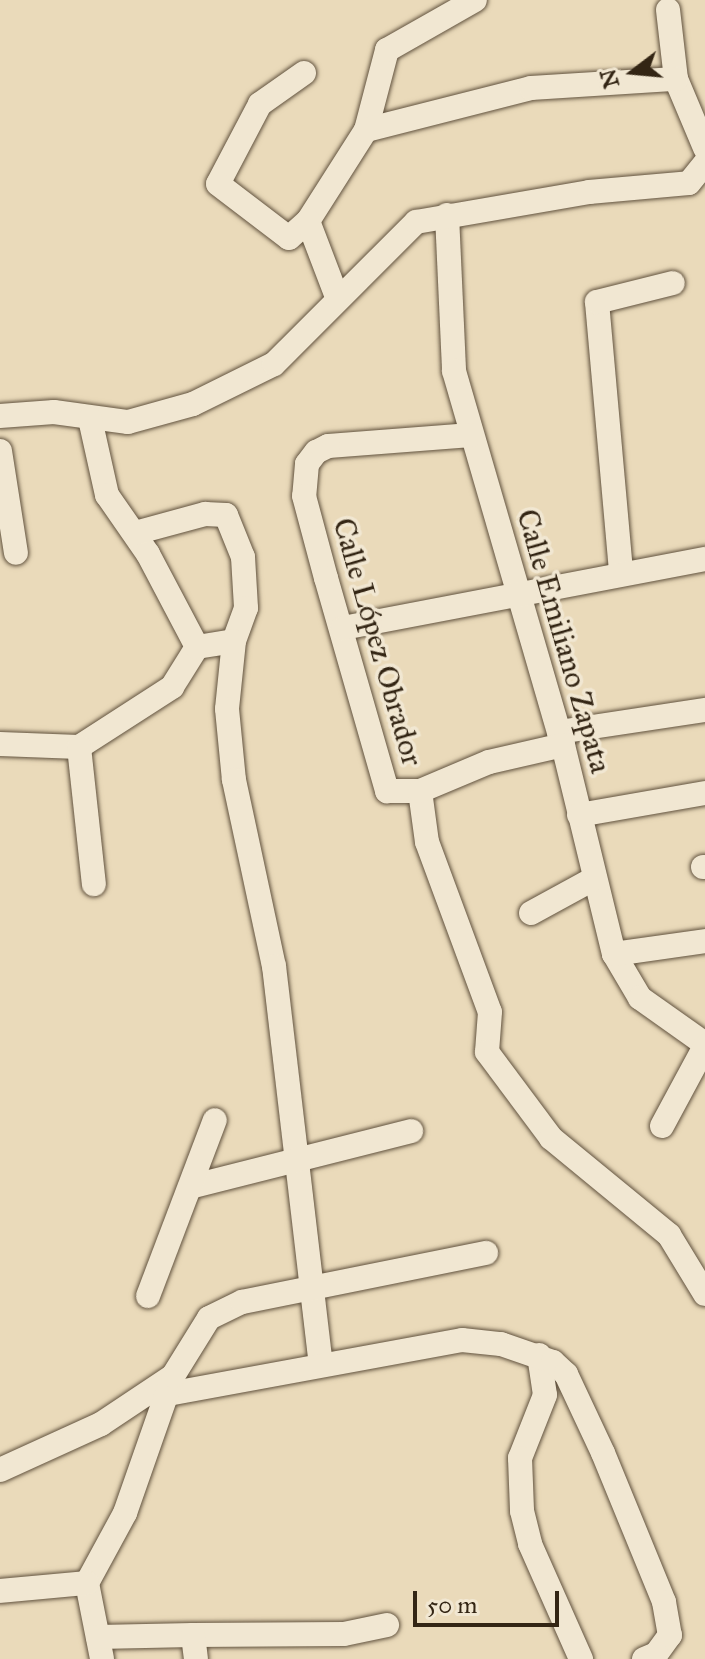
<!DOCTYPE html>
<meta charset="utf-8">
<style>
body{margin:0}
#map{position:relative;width:705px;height:1659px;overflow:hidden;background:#eadaba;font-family:"IM FELL Great Primer",serif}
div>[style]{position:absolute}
.roads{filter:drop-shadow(0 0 2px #61523e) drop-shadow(0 0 2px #61523e)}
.minor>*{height:24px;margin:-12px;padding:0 12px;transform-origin:12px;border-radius:12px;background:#f1e7d2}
span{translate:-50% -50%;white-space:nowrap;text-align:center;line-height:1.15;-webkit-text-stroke:7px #f1e7d2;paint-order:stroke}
.street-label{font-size:30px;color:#332514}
.north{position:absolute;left:593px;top:32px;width:80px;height:80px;-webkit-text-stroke:6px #f1e7d2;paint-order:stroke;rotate:254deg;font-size:22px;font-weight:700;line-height:32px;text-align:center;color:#332514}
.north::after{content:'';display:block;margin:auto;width:28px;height:36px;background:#332514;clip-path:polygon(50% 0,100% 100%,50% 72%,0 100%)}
.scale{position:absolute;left:413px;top:1591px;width:146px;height:36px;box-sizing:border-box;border:4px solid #332514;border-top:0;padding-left:10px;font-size:24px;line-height:28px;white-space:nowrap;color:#332514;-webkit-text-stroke:6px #f1e7d2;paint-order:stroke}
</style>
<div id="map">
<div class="roads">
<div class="minor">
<i style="left:668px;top:10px;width:69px;rotate:83.4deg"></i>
<i style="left:676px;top:79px;width:75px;rotate:67.2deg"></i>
<i style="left:304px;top:73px;width:54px;rotate:144.8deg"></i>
<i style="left:260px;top:104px;width:90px;rotate:117.7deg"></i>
<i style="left:218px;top:184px;width:89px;rotate:37.3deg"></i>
<i style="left:289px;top:238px;width:25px;rotate:-42deg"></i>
<i style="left:308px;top:221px;width:108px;rotate:-57.5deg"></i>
<i style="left:366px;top:130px;width:83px;rotate:-75.3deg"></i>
<i style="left:387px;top:50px;width:101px;rotate:-29.6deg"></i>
<i style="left:366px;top:130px;width:170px;rotate:-14.3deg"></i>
<i style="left:531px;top:88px;width:145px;rotate:-3.6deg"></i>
<i style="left:447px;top:215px;width:156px;rotate:87.4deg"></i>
<i style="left:454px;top:371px;width:390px;rotate:73.8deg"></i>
<i style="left:563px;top:745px;width:215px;rotate:76.3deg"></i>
<i style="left:614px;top:954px;width:51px;rotate:59.4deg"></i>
<i style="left:640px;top:998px;width:80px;rotate:35.3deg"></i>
<i style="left:308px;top:221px;width:81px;rotate:69.1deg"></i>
<i style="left:0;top:416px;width:54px;rotate:-4.2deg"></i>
<i style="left:54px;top:412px;width:75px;rotate:7.7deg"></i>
<i style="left:128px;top:422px;width:67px;rotate:-15.5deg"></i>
<i style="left:193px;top:404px;width:90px;rotate:-26.3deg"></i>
<i style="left:274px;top:364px;width:201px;rotate:-45deg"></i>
<i style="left:416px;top:222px;width:176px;rotate:-9.8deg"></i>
<i style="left:589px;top:192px;width:100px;rotate:-5.1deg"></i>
<i style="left:689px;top:183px;width:26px;rotate:-51deg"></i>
<i style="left:90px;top:419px;width:78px;rotate:77.4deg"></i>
<i style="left:107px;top:495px;width:72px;rotate:55.2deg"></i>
<i style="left:148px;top:554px;width:105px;rotate:62.2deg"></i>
<i style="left:471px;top:435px;width:143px;rotate:175.6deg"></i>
<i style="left:328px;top:446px;width:13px;rotate:153deg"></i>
<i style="left:316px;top:452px;width:15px;rotate:127deg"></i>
<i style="left:307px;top:464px;width:32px;rotate:95deg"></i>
<i style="left:304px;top:496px;width:85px;rotate:75deg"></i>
<i style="left:326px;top:578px;width:222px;rotate:74deg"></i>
<i style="left:387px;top:791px;width:33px"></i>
<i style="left:420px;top:791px;width:51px;rotate:82.2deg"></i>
<i style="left:427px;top:842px;width:181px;rotate:69.7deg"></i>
<i style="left:490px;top:1012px;width:40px;rotate:94.3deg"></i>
<i style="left:487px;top:1052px;width:107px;rotate:53.3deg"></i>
<i style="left:551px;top:1138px;width:153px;rotate:39.4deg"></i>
<i style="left:669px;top:1235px;width:69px;rotate:58.6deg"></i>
<i style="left:0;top:451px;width:103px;rotate:81.1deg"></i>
<i style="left:135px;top:533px;width:73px;rotate:-15.2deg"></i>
<i style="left:205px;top:514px;width:21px;rotate:3deg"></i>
<i style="left:226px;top:515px;width:45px;rotate:68deg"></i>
<i style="left:243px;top:557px;width:51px;rotate:86.6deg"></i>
<i style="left:246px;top:608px;width:35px;rotate:110deg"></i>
<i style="left:234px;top:641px;width:68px;rotate:95.9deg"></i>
<i style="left:227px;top:709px;width:71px;rotate:84.4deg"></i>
<i style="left:234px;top:780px;width:190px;rotate:77.9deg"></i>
<i style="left:274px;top:966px;width:401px;rotate:83.3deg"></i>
<i style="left:621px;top:571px;width:270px;rotate:-95.1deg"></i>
<i style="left:597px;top:302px;width:78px;rotate:-14deg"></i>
<i style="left:343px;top:628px;width:369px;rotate:-10.8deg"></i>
<i style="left:559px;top:732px;width:148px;rotate:-8.6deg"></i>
<i style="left:0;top:744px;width:79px;rotate:2.2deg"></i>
<i style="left:79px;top:747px;width:111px;rotate:-32.8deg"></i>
<i style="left:172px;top:687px;width:47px;rotate:-58deg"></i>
<i style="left:197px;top:647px;width:37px;rotate:-9deg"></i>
<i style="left:79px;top:747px;width:138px;rotate:83.8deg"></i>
<i style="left:420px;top:791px;width:75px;rotate:-22.8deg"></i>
<i style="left:489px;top:762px;width:76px;rotate:-12.9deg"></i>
<i style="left:579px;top:815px;width:128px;rotate:-9.9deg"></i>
<i style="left:703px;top:867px;width:2px"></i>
<i style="left:531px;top:913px;width:71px;rotate:-28.7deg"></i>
<i style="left:614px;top:954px;width:92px;rotate:-8.1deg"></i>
<i style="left:662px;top:1126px;width:91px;rotate:-61.7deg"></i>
<i style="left:194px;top:1186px;width:224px;rotate:-14.2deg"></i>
<i style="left:148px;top:1296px;width:188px;rotate:-69.2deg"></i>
<i style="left:539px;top:1355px;width:40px;rotate:81.5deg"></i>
<i style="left:545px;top:1395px;width:68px;rotate:111.6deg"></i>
<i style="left:520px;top:1458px;width:53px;rotate:87.8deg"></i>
<i style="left:522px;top:1511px;width:34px;rotate:76deg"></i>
<i style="left:530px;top:1544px;width:126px;rotate:66.1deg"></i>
<i style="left:168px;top:1394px;width:299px;rotate:-10.4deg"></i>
<i style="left:462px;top:1340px;width:39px;rotate:6deg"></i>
<i style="left:501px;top:1344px;width:55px;rotate:19.1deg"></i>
<i style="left:553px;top:1362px;width:18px;rotate:43deg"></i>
<i style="left:566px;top:1374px;width:87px;rotate:64.9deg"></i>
<i style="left:603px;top:1453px;width:161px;rotate:67.7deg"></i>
<i style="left:664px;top:1602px;width:34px;rotate:80deg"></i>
<i style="left:670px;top:1635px;width:24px;rotate:126deg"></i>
<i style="left:656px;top:1654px;width:13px;rotate:157deg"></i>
<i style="left:0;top:1470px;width:111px;rotate:-24.5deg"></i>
<i style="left:101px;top:1424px;width:87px;rotate:-33.7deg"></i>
<i style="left:87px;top:1583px;width:80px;rotate:-61.5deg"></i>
<i style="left:125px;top:1513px;width:145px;rotate:-70.7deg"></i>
<i style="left:173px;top:1376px;width:68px;rotate:-58.2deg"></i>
<i style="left:209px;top:1318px;width:37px;rotate:-26deg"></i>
<i style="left:242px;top:1302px;width:249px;rotate:-11.4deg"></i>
<i style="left:87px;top:1583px;width:77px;rotate:78.8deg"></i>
<i style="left:0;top:1591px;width:87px;rotate:-5.3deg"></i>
<i style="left:193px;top:1635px;width:151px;rotate:-0.4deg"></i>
<i style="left:344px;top:1634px;width:44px;rotate:-11.8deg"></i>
<i style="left:98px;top:1637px;width:95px;rotate:-1.2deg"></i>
<i style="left:193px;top:1635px;width:24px;rotate:83deg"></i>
</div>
</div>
<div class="street-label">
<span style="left:564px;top:641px;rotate:74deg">Calle Emiliano Zapata</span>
<span style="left:378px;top:642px;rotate:74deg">Calle López Obrador</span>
</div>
<div class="north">N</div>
<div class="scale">50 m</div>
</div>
